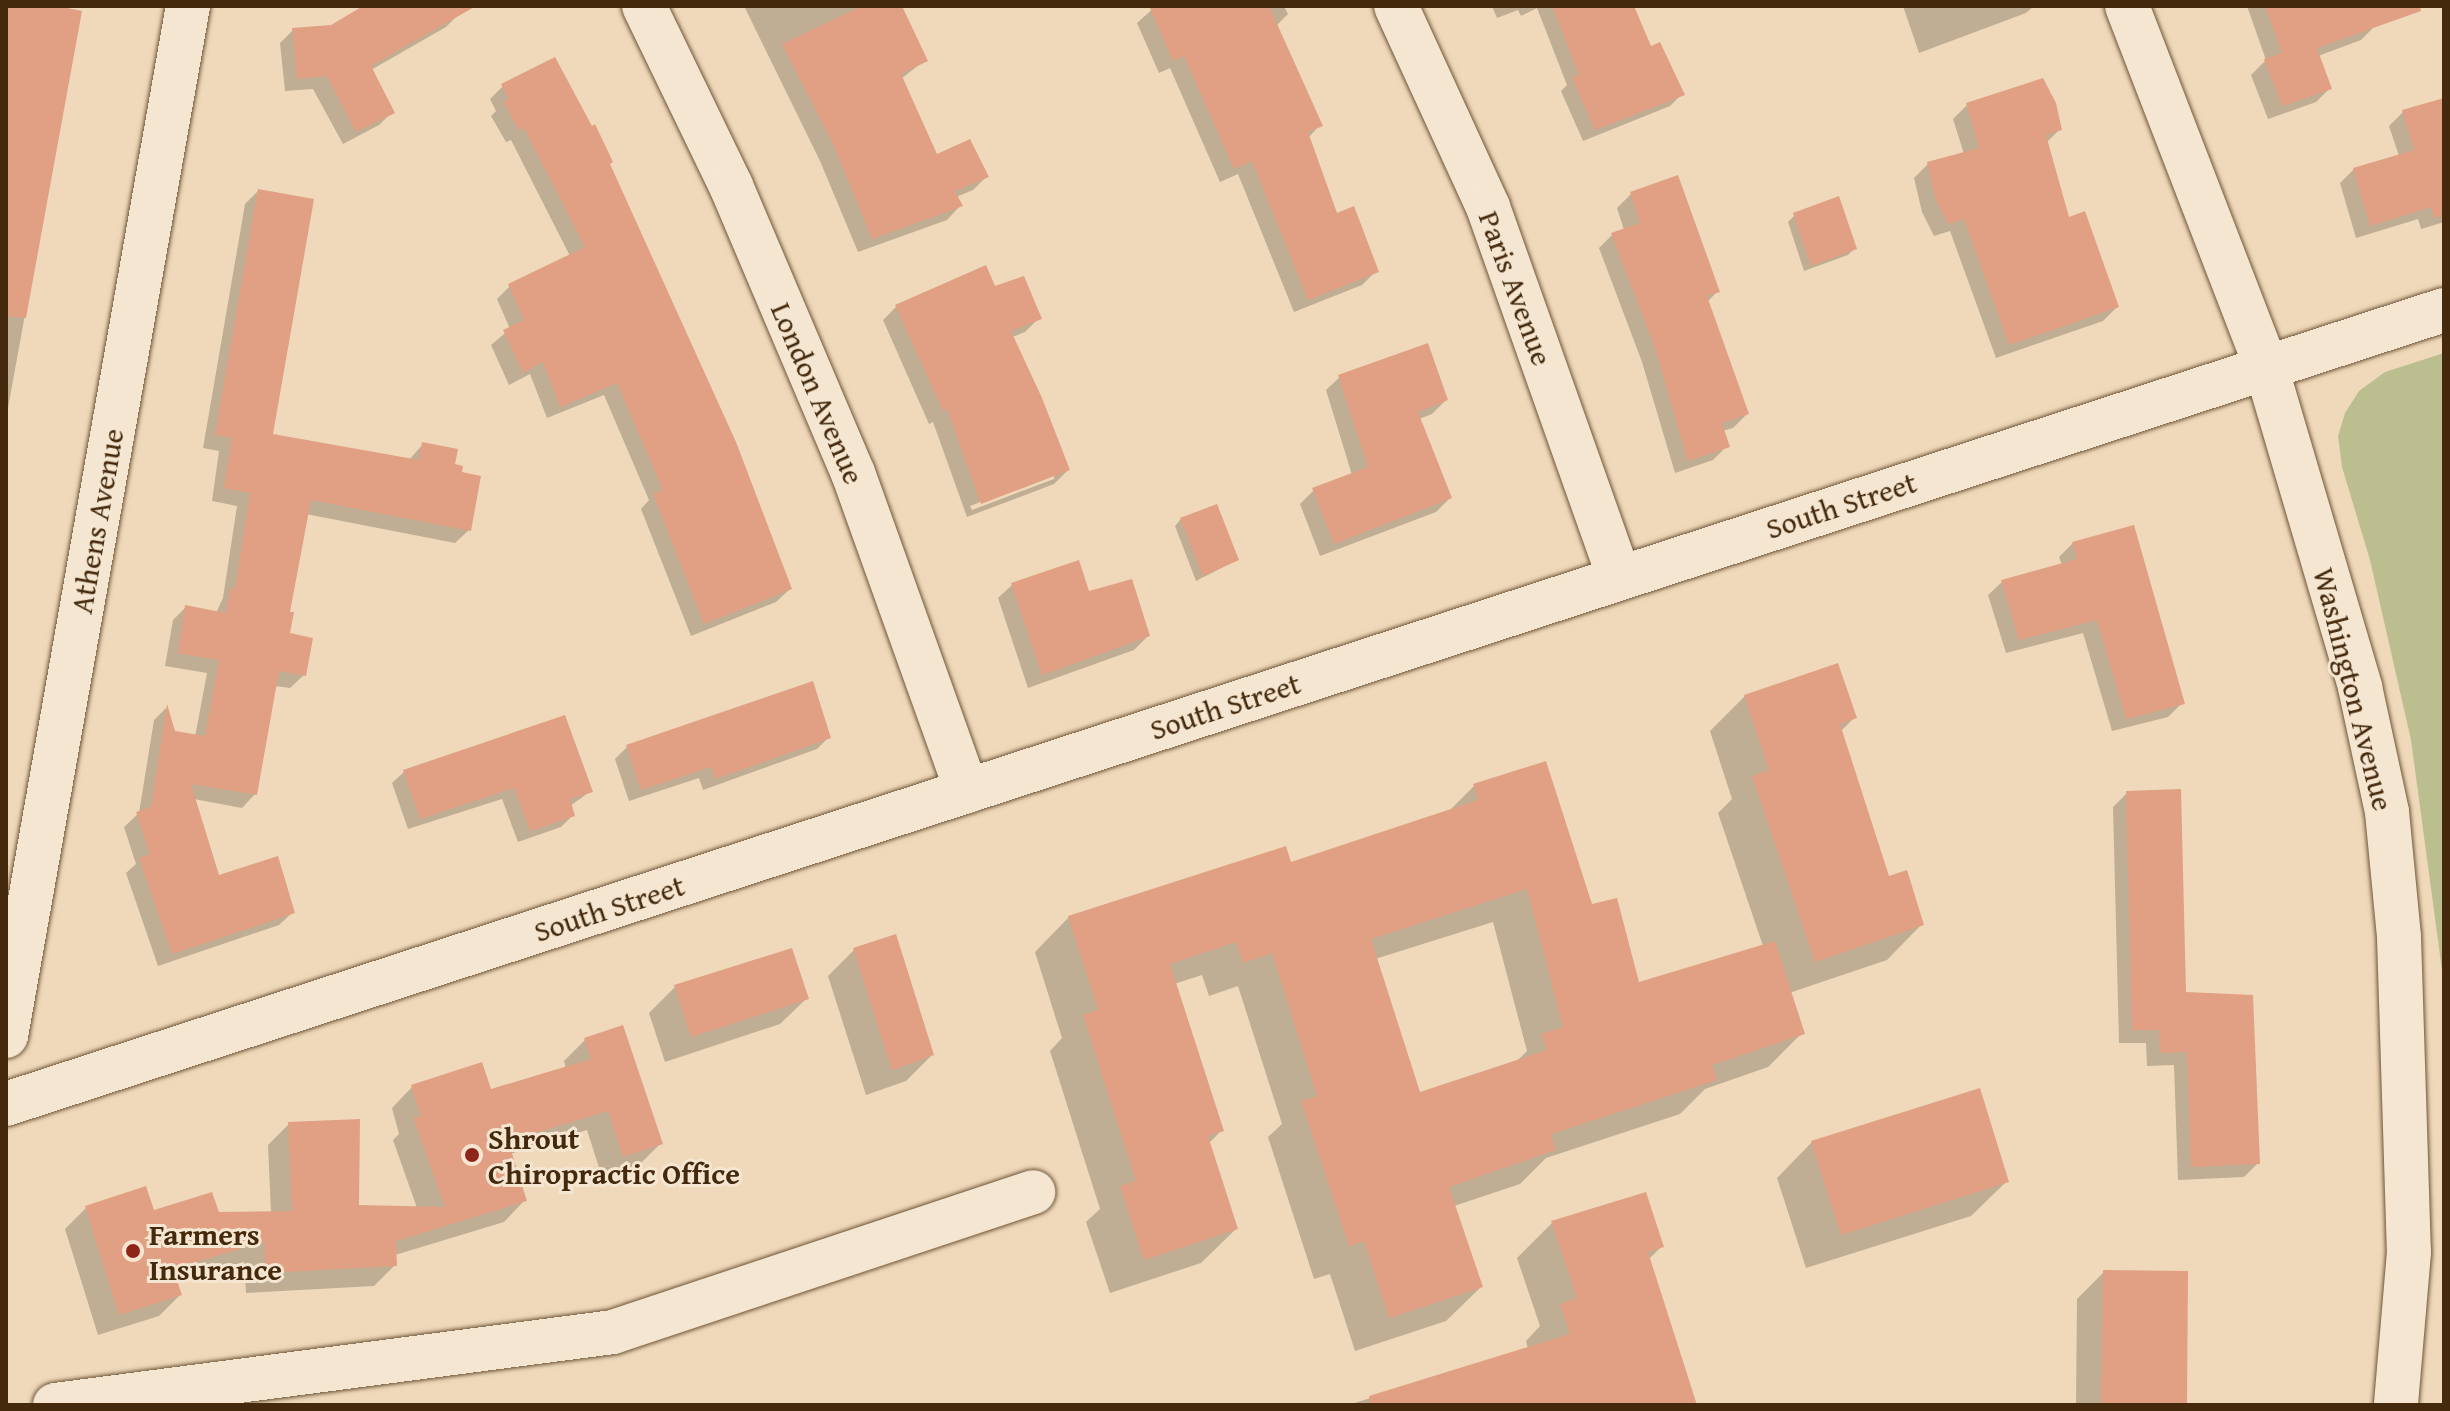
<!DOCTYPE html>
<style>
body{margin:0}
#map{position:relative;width:2450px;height:1411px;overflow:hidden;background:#efd9ba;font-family:"Gentium Book Plus",serif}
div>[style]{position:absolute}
.green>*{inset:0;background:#bbbf8f}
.shadow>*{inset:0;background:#0003}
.building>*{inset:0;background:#e1a083}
.roads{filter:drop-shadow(0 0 2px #6f5538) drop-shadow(0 0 2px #6f5538)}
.minor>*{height:44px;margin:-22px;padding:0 22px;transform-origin:22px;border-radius:22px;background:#f5e6d2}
.dots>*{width:22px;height:22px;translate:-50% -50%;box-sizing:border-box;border:4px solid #f5e6d2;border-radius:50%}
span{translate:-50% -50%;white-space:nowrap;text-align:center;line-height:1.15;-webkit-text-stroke:6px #f5e6d2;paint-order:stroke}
.street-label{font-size:30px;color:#44290c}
.poi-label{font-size:30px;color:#44290c;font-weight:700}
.left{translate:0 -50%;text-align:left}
.frame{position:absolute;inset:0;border:8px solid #44290c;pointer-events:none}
</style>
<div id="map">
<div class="green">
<i style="clip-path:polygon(2444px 353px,2444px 985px,2411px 740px,2370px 560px,2342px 467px,2338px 436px,2345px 413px,2359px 391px,2385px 372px)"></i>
</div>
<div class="shadow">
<i style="clip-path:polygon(6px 6px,54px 6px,80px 12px,6px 419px)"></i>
<i style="clip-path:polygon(367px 6px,454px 6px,459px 14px,446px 27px,371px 70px,392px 112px,379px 125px,343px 144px,313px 89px,285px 91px,280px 43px,293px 30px,332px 27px)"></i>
<i style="clip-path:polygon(744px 6px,900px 6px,925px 60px,901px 79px,936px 156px,986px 177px,973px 190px,956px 197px,960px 206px,947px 220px,858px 252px,820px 161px)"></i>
<i style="clip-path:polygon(1156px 6px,1284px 6px,1288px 14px,1276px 26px,1320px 125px,1308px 138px,1336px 215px,1376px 271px,1362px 285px,1294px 312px,1238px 174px,1220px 182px,1170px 68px,1159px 73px,1137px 23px)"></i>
<i style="clip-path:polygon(1492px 6px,1631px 6px,1650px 48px,1682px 94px,1670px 106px,1583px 141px,1561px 91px,1567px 85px,1537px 8px,1521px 16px,1518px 10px,1497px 18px)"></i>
<i style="clip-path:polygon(1903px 6px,2034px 6px,2026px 13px,1919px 53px)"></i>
<i style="clip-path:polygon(2247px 6px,2367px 6px,2375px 26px,2361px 40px,2318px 56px,2330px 88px,2316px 102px,2268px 119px,2251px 75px,2266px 60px)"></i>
<i style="clip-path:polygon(503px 86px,608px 165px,790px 589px,776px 602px,691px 636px,641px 509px,649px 500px,604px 395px,547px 418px,530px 374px,509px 385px,491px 345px,510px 329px,497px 299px,510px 286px,570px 256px,511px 140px,506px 142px,491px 116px,496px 111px,490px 99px)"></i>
<i style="clip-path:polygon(2444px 100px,2444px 222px,2421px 229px,2418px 219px,2356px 238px,2340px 183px,2354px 169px,2399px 156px,2389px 126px,2403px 112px)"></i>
<i style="clip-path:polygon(1967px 105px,2060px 129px,2046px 143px,2067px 219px,2117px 307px,2103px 321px,1996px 358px,1950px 231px,1934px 236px,1922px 212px,1914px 178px,1928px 164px,1964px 154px,1953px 119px)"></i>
<i style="clip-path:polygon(1677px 177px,1718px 291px,1707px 302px,1747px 414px,1733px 428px,1722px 431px,1727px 446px,1713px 460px,1675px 473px,1642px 362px,1599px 248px,1612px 235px,1624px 230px,1617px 208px,1631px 194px)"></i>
<i style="clip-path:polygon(258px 191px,271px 435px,409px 460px,423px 444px,452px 466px,469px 530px,455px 543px,306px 514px,287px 613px,288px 635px,304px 675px,290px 688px,275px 686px,255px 794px,242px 808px,194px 799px,217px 877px,293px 912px,279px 925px,158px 966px,126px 873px,136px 864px,124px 827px,139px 813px,154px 720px,166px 708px,173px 733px,195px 737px,207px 673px,165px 666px,173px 620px,186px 607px,216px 613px,223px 598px,237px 506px,212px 501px,219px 451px,203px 448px,245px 204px)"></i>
<i style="clip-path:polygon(1795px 215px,1854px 249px,1848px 255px,1804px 271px,1788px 222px)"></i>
<i style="clip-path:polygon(evenodd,994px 289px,1039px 318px,1025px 332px,1012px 337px,1068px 470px,1054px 484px,967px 517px,933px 422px,929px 424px,883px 320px,896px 307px,994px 289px,1054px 474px,1054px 479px,972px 510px,970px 506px,1054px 474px)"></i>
<i style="clip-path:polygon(1340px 377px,1446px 400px,1432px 414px,1419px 419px,1450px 498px,1436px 512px,1320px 556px,1300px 504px,1314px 490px,1352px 475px,1326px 390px)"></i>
<i style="clip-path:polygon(1181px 519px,1237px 560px,1196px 581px,1175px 526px)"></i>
<i style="clip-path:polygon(2073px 543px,2182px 703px,2168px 717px,2112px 731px,2083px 633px,2006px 653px,1988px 595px,2002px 582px,2062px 565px,2059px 557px)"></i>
<i style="clip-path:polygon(1012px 585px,1088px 594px,1148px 636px,1134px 650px,1028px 688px,998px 598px)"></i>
<i style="clip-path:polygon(evenodd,1745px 696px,1855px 717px,1841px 731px,1888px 878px,1922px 924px,1887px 960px,1789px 993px,1802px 1033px,1768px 1067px,1705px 1089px,1680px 1114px,1546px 1158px,1520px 1184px,1454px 1206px,1481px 1287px,1446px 1321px,1355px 1351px,1330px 1274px,1314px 1279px,1268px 1137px,1282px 1124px,1238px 986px,1209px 996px,1202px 975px,1174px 984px,1221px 1131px,1208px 1144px,1236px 1229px,1201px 1263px,1110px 1293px,1086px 1222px,1100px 1209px,1050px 1051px,1062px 1038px,1035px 952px,1069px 917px,1290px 864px,1447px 813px,1474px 786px,1591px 907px,1638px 985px,1763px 946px,1718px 813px,1732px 799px,1710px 731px,1745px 696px,1493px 922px,1527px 1051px,1516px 1062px,1419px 1094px,1375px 959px,1493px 922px)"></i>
<i style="clip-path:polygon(829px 737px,817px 749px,703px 790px,699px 778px,629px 801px,615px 759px,627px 747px)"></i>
<i style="clip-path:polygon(404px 772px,591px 791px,570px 806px,573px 815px,561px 827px,518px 842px,502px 799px,408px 829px,392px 783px)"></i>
<i style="clip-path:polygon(2127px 793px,2184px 994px,2258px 1163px,2244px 1177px,2178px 1180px,2174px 1065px,2147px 1066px,2146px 1043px,2119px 1043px,2113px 807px)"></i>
<i style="clip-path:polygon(854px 950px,932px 1055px,906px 1081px,866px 1095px,828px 976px)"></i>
<i style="clip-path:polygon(675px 987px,807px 998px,780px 1024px,665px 1062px,649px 1013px)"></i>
<i style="clip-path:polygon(622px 1028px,661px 1143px,640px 1164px,602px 1177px,587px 1130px,510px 1154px,524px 1201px,504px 1222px,395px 1255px,395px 1265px,374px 1286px,246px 1293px,244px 1262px,175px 1282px,180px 1295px,159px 1316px,98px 1335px,65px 1229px,86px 1208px,218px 1214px,271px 1213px,268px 1145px,289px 1124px,357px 1207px,417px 1208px,393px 1140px,399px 1134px,392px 1108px,412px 1087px,490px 1091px,566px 1069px,564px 1061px,585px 1040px)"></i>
<i style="clip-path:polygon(1812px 1142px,2007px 1181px,1971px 1216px,1806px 1268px,1777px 1178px)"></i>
<i style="clip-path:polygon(1553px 1222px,1662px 1246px,1648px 1260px,1695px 1405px,1348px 1405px,1528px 1349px,1526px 1341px,1540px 1326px,1517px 1258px)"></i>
<i style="clip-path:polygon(2104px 1272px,2185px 1405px,2076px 1405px,2077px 1299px)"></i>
</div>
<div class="building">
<i style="clip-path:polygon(6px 6px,57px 6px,82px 11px,26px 318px,6px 316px)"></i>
<i style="clip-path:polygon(363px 6px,476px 6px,371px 66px,395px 113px,356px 132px,327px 76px,297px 79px,292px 28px,331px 25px)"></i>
<i style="clip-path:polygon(862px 6px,902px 6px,928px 61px,901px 74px,937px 154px,970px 139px,989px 177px,955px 191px,963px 206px,872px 239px,834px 146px,782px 44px)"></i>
<i style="clip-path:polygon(1149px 6px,1269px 6px,1323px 126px,1308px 132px,1337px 213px,1354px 206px,1379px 272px,1308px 300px,1252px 161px,1234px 169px,1184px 56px,1173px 61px)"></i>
<i style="clip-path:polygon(1552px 6px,1634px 6px,1651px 46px,1660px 42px,1685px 95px,1595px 130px,1572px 78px,1579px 75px)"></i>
<i style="clip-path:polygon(2265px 6px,2420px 6px,2421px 11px,2317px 48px,2332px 89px,2282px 106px,2264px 59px,2282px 53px)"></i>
<i style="clip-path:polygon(555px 57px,592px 126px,595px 124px,613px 162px,610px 164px,736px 442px,792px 589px,704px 624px,653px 494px,663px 490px,617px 383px,560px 407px,543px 362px,523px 373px,503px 330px,524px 320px,508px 284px,585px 247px,524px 128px,519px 130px,503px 102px,509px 99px,501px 84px)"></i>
<i style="clip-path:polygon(2043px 78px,2056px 103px,2062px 130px,2046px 135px,2069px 217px,2085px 211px,2119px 307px,2009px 345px,1964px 219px,1948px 224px,1935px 198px,1927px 162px,1979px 148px,1966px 103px)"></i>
<i style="clip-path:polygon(2444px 98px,2444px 216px,2434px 218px,2431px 207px,2370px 226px,2353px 168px,2414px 150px,2402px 110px)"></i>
<i style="clip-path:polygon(1678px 175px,1720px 292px,1707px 296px,1749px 414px,1722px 423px,1730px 447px,1688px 461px,1655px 348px,1611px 233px,1640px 223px,1630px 192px)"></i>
<i style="clip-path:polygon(258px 189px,314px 199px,273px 434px,419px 460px,422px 442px,458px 449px,455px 464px,463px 466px,462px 472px,481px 476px,471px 531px,311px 500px,290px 612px,294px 612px,290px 633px,313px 638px,306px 676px,279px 671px,257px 795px,191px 784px,219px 875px,278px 856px,295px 913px,172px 954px,139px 858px,150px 854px,136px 812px,151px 807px,167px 704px,175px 731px,205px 736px,219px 660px,178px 653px,185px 605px,226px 613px,230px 588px,235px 589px,250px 493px,224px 488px,232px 438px,215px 435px)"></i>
<i style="clip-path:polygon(1839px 196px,1857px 249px,1811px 266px,1793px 213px)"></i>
<i style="clip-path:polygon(986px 265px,995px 286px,1024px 276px,1042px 319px,1011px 331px,1042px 398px,1070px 470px,981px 504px,947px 409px,943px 411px,895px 305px)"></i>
<i style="clip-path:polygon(1428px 343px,1448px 400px,1418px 412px,1452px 498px,1334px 544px,1312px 488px,1368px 467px,1338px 375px)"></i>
<i style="clip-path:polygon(1217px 504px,1239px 560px,1203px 576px,1180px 518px)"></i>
<i style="clip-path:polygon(2134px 525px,2185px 704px,2126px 719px,2097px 620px,2019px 640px,2001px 580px,2077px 559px,2072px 542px)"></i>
<i style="clip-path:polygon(1079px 560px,1089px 591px,1132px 579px,1150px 636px,1042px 675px,1011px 583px)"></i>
<i style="clip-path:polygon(1838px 663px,1857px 718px,1840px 724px,1889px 876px,1907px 870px,1924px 925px,1815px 962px,1752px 776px,1769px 770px,1744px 695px)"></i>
<i style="clip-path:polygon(813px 681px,831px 738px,715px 779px,711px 767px,641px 790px,626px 745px)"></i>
<i style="clip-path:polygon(565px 715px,593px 792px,570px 799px,575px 816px,530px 831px,514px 788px,420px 819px,403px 770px)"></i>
<i style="clip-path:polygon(evenodd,1546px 761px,1592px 904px,1617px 898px,1639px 982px,1775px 941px,1805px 1034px,1712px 1065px,1717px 1080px,1551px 1134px,1556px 1150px,1449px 1187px,1483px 1287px,1389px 1318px,1364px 1241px,1349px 1246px,1301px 1101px,1317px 1096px,1272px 953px,1243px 963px,1236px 942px,1170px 964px,1224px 1131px,1208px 1136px,1238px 1229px,1144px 1260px,1120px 1186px,1136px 1181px,1083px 1015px,1098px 1010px,1068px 916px,1286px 846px,1291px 862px,1478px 800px,1473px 784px,1546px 761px,1527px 889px,1563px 1027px,1541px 1034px,1547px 1050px,1420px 1092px,1371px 939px,1527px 889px)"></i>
<i style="clip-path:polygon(2181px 789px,2186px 992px,2253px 995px,2260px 1164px,2191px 1167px,2187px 1052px,2160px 1053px,2159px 1030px,2132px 1030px,2126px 791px)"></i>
<i style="clip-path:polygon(896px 934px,934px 1055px,892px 1070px,853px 948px)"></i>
<i style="clip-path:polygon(792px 948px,809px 999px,691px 1037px,674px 985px)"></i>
<i style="clip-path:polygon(623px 1025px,663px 1144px,623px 1157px,608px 1111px,508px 1141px,527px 1201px,396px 1241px,397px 1266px,266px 1273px,264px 1242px,173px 1269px,182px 1295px,119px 1315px,85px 1206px,146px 1186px,154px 1210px,212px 1192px,219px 1212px,292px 1211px,288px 1122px,360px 1119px,359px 1205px,445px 1207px,413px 1117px,421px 1117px,411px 1085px,482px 1062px,491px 1089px,591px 1059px,584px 1038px)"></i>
<i style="clip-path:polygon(1980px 1088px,2009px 1182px,1841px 1235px,1811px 1141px)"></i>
<i style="clip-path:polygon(1646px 1192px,1664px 1247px,1648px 1252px,1697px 1405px,1370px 1405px,1369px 1396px,1570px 1334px,1560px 1304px,1577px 1298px,1551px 1221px)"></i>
<i style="clip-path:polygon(2103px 1270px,2188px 1271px,2187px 1405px,2101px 1405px)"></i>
</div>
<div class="roads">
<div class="minor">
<i style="left:644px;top:6px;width:200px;rotate:64.2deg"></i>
<i style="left:731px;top:186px;width:312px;rotate:67deg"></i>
<i style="left:853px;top:473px;width:338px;rotate:70.3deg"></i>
<i style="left:1396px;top:6px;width:221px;rotate:65.4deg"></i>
<i style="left:1488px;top:207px;width:393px;rotate:70.5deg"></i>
<i style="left:2127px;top:6px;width:387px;rotate:68.9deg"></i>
<i style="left:2266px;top:367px;width:334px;rotate:73.6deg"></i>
<i style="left:2360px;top:687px;width:128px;rotate:77.8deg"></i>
<i style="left:2387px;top:812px;width:126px;rotate:84.5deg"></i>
<i style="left:2399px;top:937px;width:315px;rotate:88.2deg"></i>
<i style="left:2409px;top:1252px;width:154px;rotate:94.9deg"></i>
<i style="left:6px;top:1036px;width:1046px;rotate:-79.98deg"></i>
<i style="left:6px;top:1104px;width:2564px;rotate:-18.04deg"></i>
<i style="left:55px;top:1405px;width:563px;rotate:-7.45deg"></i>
<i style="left:613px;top:1332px;width:443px;rotate:-18.4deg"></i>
</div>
</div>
<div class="dots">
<i style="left:472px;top:1155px;background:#8f2418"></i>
<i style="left:133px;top:1251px;background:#8f2418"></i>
</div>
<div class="street-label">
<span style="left:1516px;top:288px;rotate:70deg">Paris Avenue</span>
<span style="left:818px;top:393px;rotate:67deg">London Avenue</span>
<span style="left:1841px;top:505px;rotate:-18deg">South Street</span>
<span style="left:97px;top:521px;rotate:-80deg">Athens Avenue</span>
<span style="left:2354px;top:689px;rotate:76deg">Washington Avenue</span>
<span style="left:1225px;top:706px;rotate:-18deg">South Street</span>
<span style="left:609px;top:908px;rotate:-18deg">South Street</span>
</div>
<div class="poi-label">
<span class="left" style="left:488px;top:1155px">Shrout<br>Chiropractic Office</span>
<span class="left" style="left:149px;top:1251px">Farmers<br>Insurance</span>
</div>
<div class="frame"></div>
</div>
